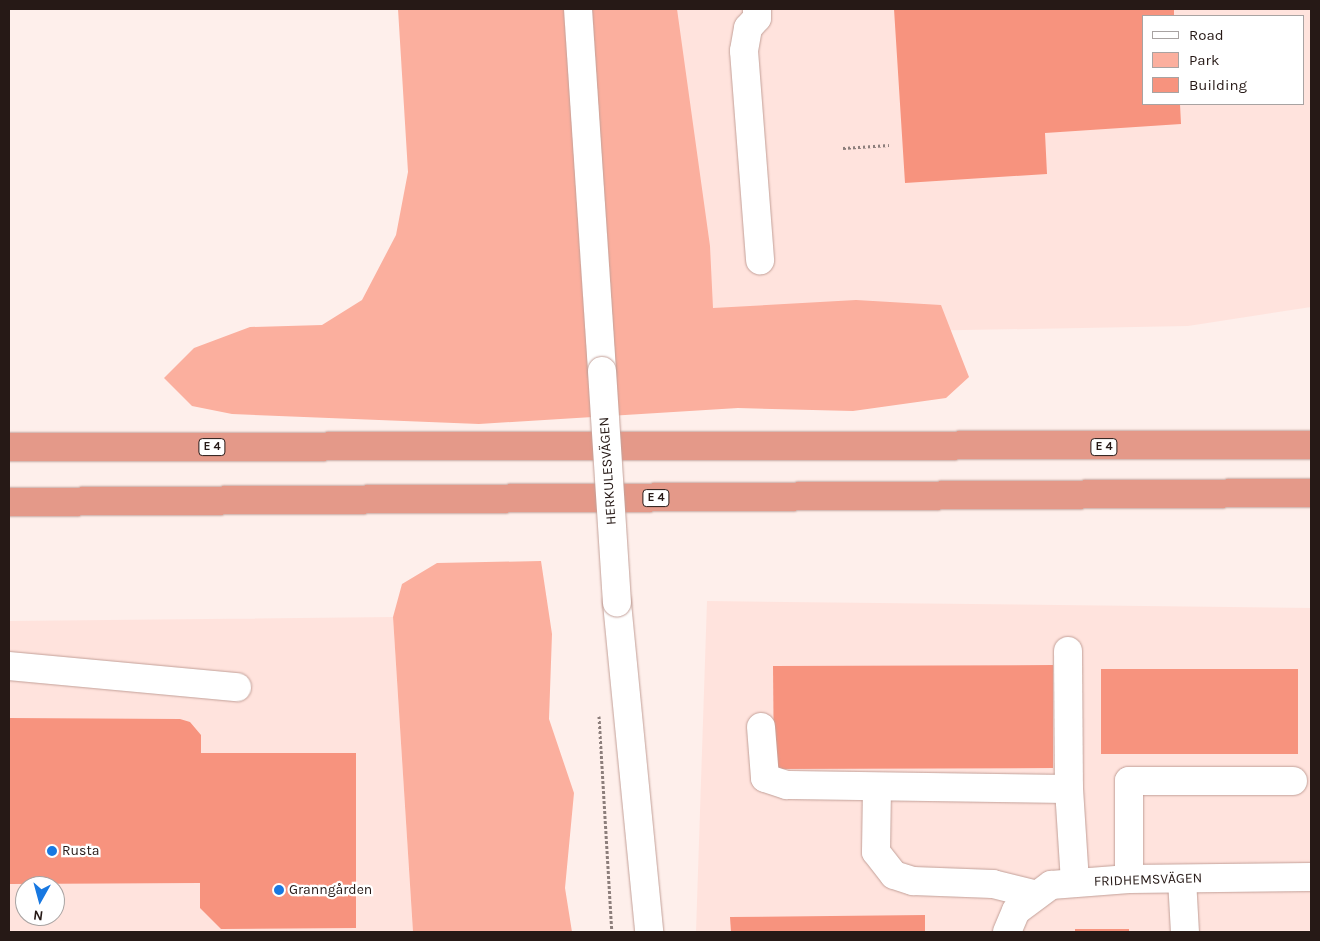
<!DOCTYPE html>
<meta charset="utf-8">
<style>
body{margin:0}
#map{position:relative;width:1320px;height:941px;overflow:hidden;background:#feefeb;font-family:Karla,sans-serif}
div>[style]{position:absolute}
.built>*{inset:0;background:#ffe3dd}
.green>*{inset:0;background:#fbaf9e}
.building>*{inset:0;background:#f7937e}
.path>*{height:3px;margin-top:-1.5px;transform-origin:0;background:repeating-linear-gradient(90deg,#8c7e7b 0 2.5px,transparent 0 5px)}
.roads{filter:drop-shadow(0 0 1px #c3a098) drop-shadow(0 0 1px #c3a098)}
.minor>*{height:28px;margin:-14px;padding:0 14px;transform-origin:14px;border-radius:14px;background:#fff}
.highway>*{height:28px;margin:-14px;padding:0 14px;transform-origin:14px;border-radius:14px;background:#e49989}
.bridges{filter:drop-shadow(0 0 1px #c3a098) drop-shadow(0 0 1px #c3a098)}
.minor-bridge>*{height:28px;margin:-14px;padding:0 14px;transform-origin:14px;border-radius:14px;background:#fff}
.dots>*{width:14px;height:14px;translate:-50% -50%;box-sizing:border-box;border:2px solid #fff;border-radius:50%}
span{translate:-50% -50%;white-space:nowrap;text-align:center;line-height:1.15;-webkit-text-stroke:4.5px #fff;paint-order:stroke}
.shield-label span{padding:1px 4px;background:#fff;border:1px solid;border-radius:4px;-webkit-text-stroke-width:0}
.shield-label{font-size:12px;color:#261916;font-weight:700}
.street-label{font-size:14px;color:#261916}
.poi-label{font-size:14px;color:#261916}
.left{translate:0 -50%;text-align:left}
.frame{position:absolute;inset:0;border:10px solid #261916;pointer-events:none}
.legend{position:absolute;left:1142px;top:15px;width:162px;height:90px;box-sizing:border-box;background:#fff;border:1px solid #a8a3a2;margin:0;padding:6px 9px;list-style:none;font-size:15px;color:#261916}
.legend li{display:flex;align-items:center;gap:10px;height:25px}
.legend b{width:25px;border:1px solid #a8a3a2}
.north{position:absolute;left:15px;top:876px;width:50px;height:50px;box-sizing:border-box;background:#fff;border:1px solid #a8a3a2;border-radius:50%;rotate:187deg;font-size:14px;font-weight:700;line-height:20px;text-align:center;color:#261916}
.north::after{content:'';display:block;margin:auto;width:18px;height:22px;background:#1878e1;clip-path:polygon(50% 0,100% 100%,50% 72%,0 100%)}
</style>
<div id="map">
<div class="built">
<i style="clip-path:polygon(evenodd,618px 9px,1311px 9px,1311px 307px,1188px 326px,638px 336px,618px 9px,1144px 16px,1304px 16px,1304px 104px,1144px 104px,1144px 16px)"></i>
<i style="clip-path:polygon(707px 601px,1311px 608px,1311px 932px,696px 932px)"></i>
<i style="clip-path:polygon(evenodd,393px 617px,413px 932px,9px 932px,9px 621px,393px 617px,25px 886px,55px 886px,55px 916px,25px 916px,25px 886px)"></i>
</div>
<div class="green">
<i style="clip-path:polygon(398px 9px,677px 9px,710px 246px,713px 308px,856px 300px,941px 305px,969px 377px,946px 398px,853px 411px,738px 408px,479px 424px,232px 414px,192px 406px,164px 378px,194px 348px,250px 327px,322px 325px,362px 300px,396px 235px,408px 172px)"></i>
<i style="clip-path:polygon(541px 561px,552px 634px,549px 719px,574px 793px,565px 888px,572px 932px,413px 932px,393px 617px,402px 584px,437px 563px)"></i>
</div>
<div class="building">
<i style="clip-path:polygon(894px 9px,1174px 9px,1174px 16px,1144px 16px,1144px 104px,1180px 104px,1181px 124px,1045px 133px,1047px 174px,905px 183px)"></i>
<i style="clip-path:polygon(1053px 665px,1053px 768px,774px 769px,773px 666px)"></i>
<i style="clip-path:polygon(1101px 669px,1298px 669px,1298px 754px,1101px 754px)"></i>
<i style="clip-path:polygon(9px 718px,180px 719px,190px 722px,201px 735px,201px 753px,356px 753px,356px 928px,221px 929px,200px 908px,200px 883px,9px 884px)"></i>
<i style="clip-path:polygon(925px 915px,925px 932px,731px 932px,730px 917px)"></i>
<i style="clip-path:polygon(1075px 929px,1129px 929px,1129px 932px,1075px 932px)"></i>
</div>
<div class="path">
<i style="left:843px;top:148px;width:46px;rotate:-3.7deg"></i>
<i style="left:599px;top:716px;width:216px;rotate:86.6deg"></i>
</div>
<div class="roads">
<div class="minor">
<i style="left:578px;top:9px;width:363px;rotate:86.2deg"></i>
<i style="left:757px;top:9px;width:9px;rotate:90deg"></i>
<i style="left:757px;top:18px;width:13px;rotate:132deg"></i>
<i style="left:748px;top:28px;width:23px;rotate:100deg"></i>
<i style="left:744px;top:51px;width:210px;rotate:85.6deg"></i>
<i style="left:617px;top:603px;width:331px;rotate:84.4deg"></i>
<i style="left:1068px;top:651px;width:138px;rotate:89.6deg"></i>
<i style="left:9px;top:666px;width:229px;rotate:5.3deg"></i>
<i style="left:761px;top:727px;width:51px;rotate:85.5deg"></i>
<i style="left:765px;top:778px;width:23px;rotate:18deg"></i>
<i style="left:787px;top:785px;width:282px;rotate:0.8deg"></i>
<i style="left:1069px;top:789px;width:94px;rotate:86.3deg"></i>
<i style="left:877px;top:788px;width:64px;rotate:90.9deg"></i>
<i style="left:876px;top:852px;width:29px;rotate:52deg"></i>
<i style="left:894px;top:875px;width:20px;rotate:18deg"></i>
<i style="left:913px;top:881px;width:80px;rotate:2.1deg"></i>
<i style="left:993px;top:884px;width:45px;rotate:14deg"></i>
<i style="left:1129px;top:879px;width:98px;rotate:-90deg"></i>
<i style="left:1129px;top:781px;width:164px"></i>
<i style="left:1182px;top:879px;width:53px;rotate:86.8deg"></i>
<i style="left:1007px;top:932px;width:23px;rotate:-67deg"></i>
<i style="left:1016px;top:911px;width:44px;rotate:-36.6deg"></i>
<i style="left:1051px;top:885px;width:78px;rotate:-4.4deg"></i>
<i style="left:1129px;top:879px;width:182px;rotate:-0.6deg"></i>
</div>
<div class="highway">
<i style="left:9px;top:447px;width:1302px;rotate:-0.09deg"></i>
<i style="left:9px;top:502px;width:1302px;rotate:-0.4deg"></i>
</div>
</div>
<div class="bridges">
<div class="minor-bridge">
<i style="left:602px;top:371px;width:232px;rotate:86.3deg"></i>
</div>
</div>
<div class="dots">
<i style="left:52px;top:851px;background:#1878e1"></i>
<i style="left:279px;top:890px;background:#1878e1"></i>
</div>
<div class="shield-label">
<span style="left:212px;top:447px">E 4</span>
<span style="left:1104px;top:447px">E 4</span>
<span style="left:656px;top:498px">E 4</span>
</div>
<div class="street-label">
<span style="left:608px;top:471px;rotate:-94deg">HERKULESVÄGEN</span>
<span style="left:1148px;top:880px;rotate:-2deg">FRIDHEMSVÄGEN</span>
</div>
<div class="poi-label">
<span class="left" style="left:62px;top:851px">Rusta</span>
<span class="left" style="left:289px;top:890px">Granngården</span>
</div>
<div class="frame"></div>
<ul class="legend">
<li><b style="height:6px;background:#fff"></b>Road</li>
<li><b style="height:14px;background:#fbaf9e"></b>Park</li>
<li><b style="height:14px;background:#f7937e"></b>Building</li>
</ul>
<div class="north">N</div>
</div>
